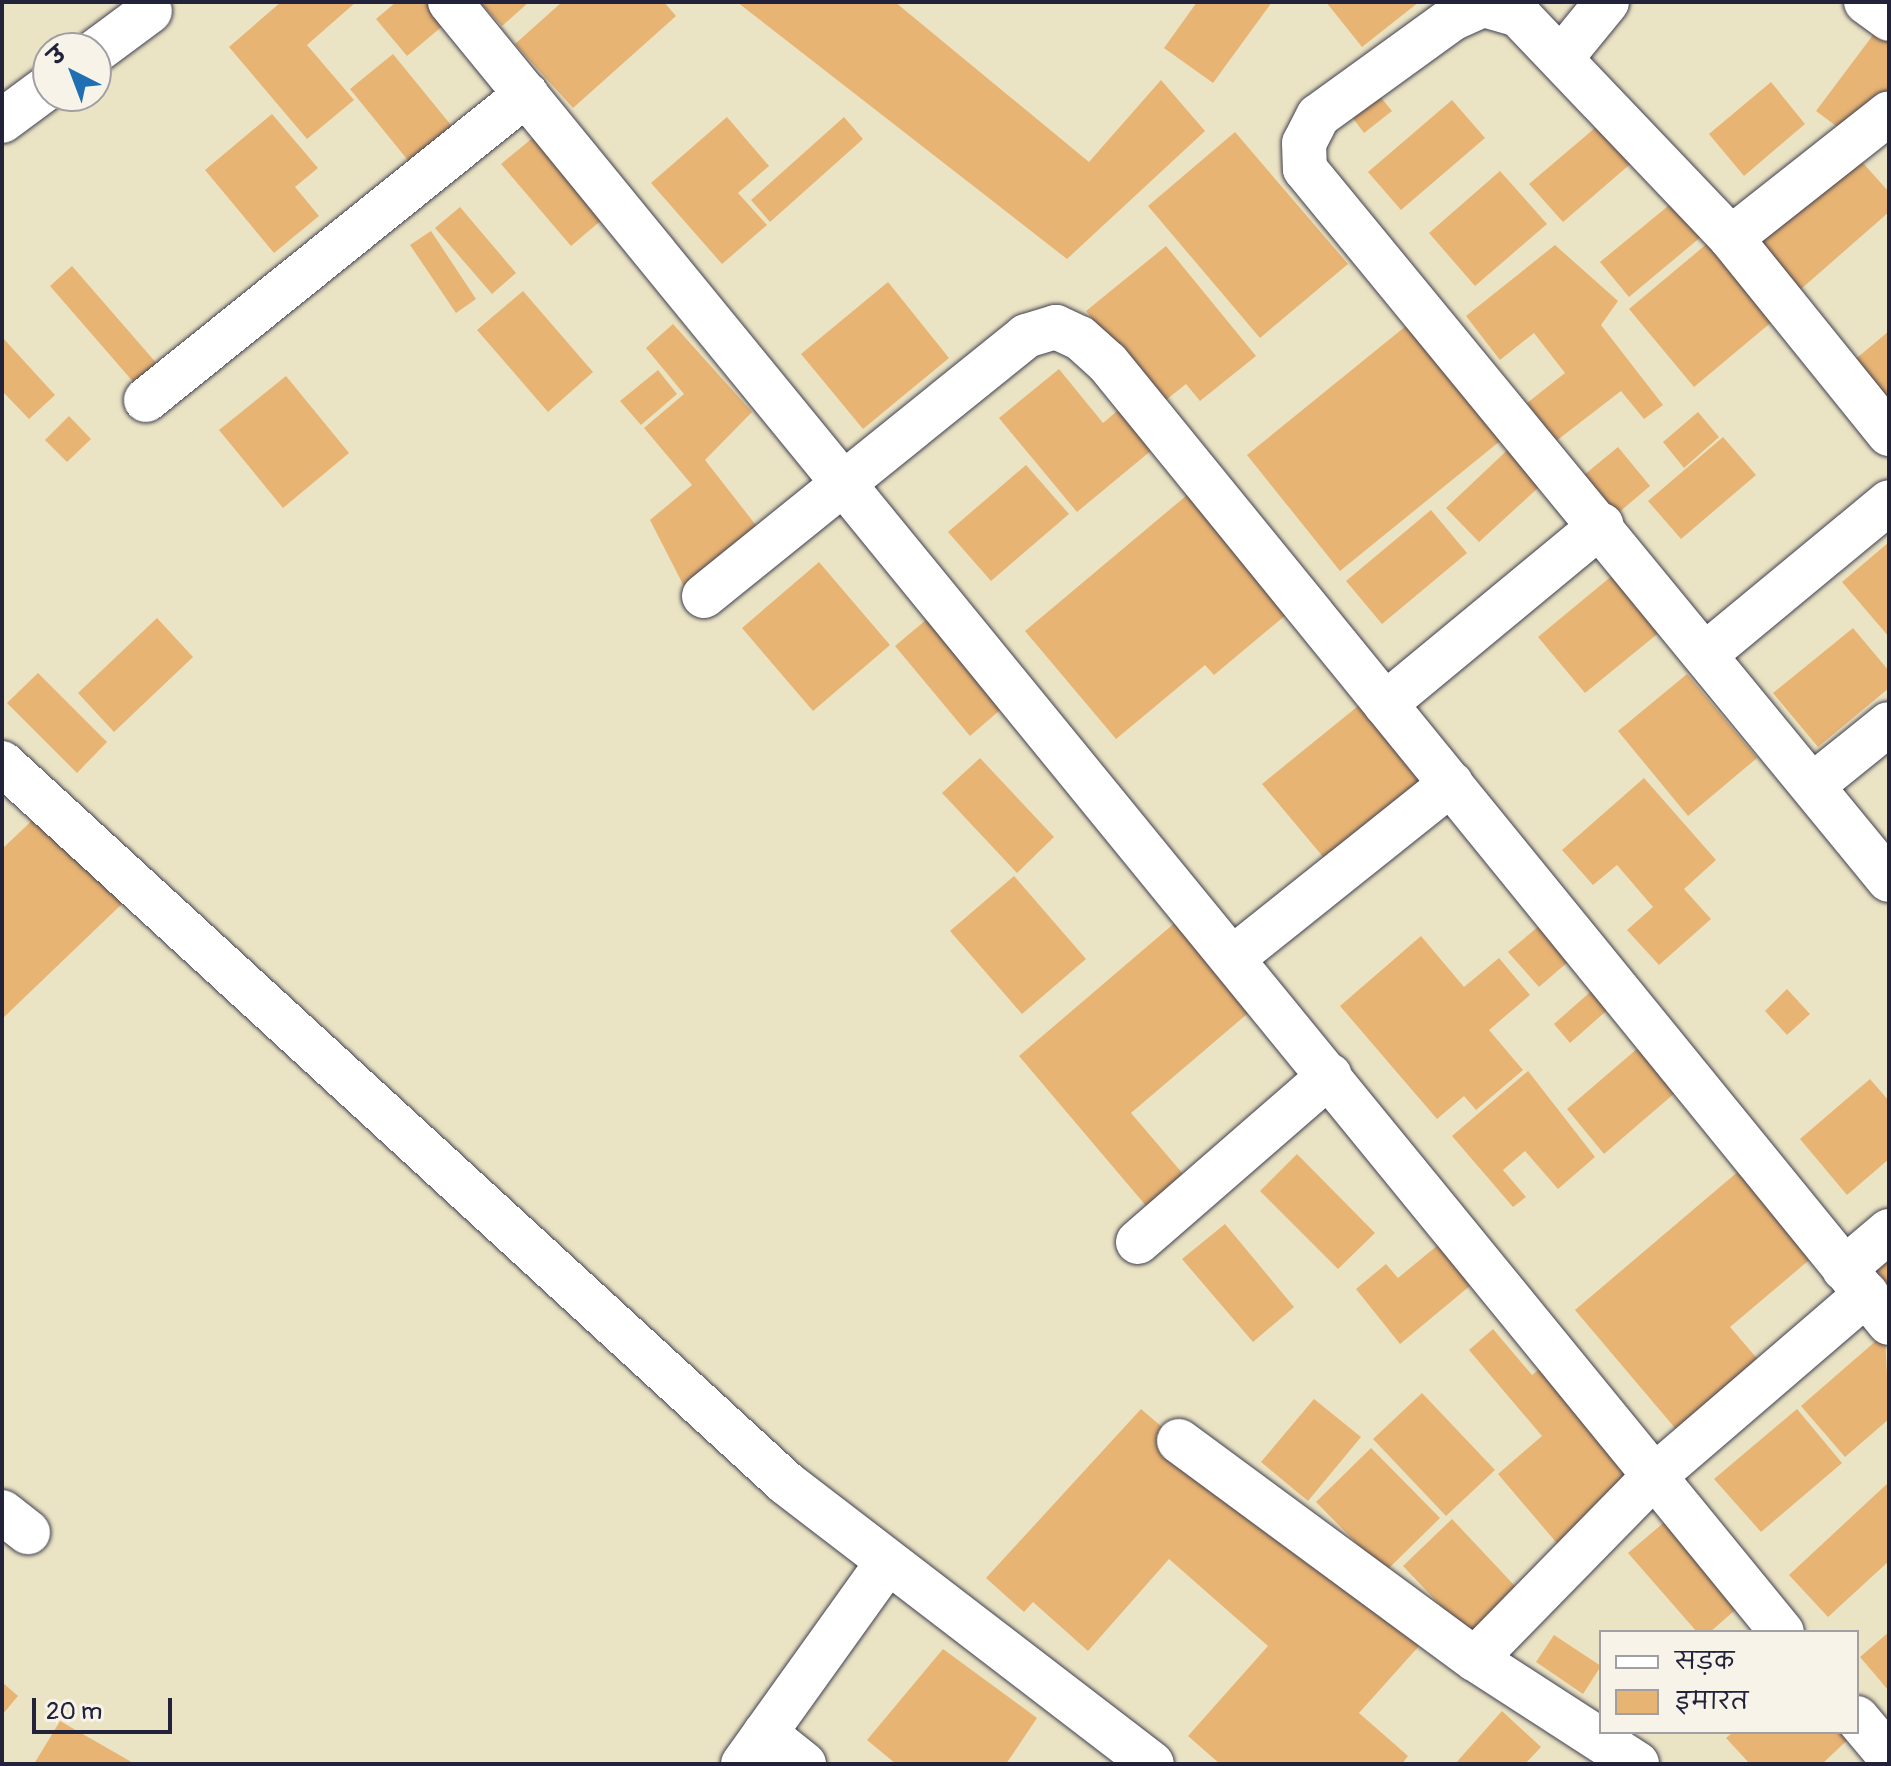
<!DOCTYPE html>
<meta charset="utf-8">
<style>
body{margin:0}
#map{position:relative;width:1891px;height:1766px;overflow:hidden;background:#ebe4c4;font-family:Pangolin,"Playpen Sans Deva",sans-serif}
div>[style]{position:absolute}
.building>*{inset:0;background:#e8b473}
.roads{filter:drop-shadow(0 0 2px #403f50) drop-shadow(0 0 2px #403f50)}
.minor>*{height:44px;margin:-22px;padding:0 22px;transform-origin:22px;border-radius:22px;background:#fff}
span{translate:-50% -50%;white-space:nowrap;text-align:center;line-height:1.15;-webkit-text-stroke:7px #f7f3e8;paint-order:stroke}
.frame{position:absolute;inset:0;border:4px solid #22223b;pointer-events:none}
.legend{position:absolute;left:1599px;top:1630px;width:260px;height:104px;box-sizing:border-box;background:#f7f3e8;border:2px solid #a29fa3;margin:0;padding:10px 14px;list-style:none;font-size:24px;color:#22223b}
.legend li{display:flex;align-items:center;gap:16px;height:40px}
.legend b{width:40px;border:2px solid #a29fa3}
.north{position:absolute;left:32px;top:32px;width:80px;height:80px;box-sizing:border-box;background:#f7f3e8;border:2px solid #a29fa3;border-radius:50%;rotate:318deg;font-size:22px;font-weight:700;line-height:32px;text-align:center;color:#22223b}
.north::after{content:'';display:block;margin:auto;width:28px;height:36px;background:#1f6fb2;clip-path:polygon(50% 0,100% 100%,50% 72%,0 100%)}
.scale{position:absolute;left:32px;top:1698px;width:140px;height:36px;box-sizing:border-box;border:4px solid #22223b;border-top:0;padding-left:10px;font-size:24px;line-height:28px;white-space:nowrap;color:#22223b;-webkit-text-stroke:6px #f7f3e8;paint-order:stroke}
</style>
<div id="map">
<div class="building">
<i style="clip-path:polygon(281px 2px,356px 2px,307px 45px,354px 100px,307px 139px,229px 47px)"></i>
<i style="clip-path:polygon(396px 2px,438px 2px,452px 18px,407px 56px,376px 19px)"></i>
<i style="clip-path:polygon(480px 2px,529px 2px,502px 26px)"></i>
<i style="clip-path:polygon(562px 2px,664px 2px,676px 16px,573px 108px,515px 44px)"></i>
<i style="clip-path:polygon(737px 2px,895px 2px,1089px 162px,1161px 80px,1205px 131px,1067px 259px)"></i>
<i style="clip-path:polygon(1197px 2px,1272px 2px,1213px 83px,1164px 48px)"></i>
<i style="clip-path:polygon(1326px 2px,1419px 2px,1362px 47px)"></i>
<i style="clip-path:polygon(1879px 27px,1889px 34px,1889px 94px,1855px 140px,1816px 111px)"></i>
<i style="clip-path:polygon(393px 54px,455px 130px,415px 169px,350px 89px)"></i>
<i style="clip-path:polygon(1771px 82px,1805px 124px,1744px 176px,1709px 134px)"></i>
<i style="clip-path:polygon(1379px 95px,1392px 111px,1364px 133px,1352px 117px)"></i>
<i style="clip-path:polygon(1452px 100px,1485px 138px,1401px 210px,1368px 172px)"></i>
<i style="clip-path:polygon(272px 114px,318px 168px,295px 187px,319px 216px,274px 253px,205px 170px)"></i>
<i style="clip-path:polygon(727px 117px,769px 166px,738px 193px,767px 225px,722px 264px,651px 183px)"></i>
<i style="clip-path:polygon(844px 117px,863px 139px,770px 222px,751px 200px)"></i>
<i style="clip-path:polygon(1602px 122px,1635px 160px,1563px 222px,1529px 184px)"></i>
<i style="clip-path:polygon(547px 126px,616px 208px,571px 246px,501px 164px)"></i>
<i style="clip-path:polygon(1235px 132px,1348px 264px,1260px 338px,1148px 206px)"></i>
<i style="clip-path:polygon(1855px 154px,1889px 192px,1889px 212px,1793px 296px,1749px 246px)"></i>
<i style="clip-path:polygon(1500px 171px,1547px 224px,1475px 286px,1429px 233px)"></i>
<i style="clip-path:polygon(1679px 197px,1708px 231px,1629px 297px,1600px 262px)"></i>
<i style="clip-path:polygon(460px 207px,516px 273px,492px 294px,435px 228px)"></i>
<i style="clip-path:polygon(431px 231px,476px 299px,456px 313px,410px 245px)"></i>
<i style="clip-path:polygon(1715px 237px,1780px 315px,1694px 387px,1629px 309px)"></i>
<i style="clip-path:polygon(1555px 245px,1618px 301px,1601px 325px,1663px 405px,1644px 419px,1621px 391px,1556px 441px,1527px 403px,1565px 373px,1534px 333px,1500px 360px,1466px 316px)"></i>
<i style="clip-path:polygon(1166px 246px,1256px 356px,1200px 401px,1186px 384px,1161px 404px,1086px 311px)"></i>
<i style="clip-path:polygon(72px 266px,165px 373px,142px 392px,50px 286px)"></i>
<i style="clip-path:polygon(888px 282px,949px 358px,863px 429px,801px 354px)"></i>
<i style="clip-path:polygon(523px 291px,593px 372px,548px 412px,477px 330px)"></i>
<i style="clip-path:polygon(1417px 317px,1510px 433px,1340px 571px,1247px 455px)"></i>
<i style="clip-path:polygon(673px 324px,752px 412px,705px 460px,766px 538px,692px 602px,650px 520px,692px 485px,644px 428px,684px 394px,646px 348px)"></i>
<i style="clip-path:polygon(1889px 331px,1889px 401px,1846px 367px)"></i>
<i style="clip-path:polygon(2px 337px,55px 395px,29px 419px,2px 391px)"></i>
<i style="clip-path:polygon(1059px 369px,1103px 423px,1130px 400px,1164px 440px,1077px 512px,999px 418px)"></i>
<i style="clip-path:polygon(658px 370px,677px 394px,641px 425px,620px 401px)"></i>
<i style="clip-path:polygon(286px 376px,349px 453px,283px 508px,219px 430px)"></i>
<i style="clip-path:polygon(1698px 412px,1719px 437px,1684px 468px,1663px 442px)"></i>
<i style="clip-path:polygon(69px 416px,91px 439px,67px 462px,45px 440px)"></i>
<i style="clip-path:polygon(1723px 437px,1756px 475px,1681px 539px,1648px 501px)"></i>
<i style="clip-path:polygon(1518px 440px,1551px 476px,1479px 542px,1446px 508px)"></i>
<i style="clip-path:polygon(1618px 447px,1650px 486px,1617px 514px,1584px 475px)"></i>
<i style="clip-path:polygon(1026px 465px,1069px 514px,991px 581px,948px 532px)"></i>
<i style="clip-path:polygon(1199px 485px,1299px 604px,1214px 675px,1205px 665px,1116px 739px,1025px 631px)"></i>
<i style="clip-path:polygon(1431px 510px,1467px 553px,1382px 624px,1346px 581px)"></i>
<i style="clip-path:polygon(1889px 542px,1889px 637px,1842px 582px)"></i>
<i style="clip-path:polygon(819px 562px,890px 645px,813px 711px,742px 628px)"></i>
<i style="clip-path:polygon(1625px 565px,1672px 622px,1585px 693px,1538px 637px)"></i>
<i style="clip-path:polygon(939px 609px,1014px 698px,970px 736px,895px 646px)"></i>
<i style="clip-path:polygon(157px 618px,193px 657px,114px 732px,78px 693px)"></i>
<i style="clip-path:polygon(1853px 628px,1889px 671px,1889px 688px,1818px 747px,1773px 693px)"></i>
<i style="clip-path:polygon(38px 673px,107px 742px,77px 773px,7px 703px)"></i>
<i style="clip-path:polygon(1687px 674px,1757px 758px,1688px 816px,1618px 731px)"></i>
<i style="clip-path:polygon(1363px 702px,1428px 779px,1329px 864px,1262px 784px)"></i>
<i style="clip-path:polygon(980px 758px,1054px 837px,1017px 873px,942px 793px)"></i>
<i style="clip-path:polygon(1644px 778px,1716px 860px,1684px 889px,1711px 919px,1659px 965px,1627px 930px,1653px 907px,1617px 865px,1593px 885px,1562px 850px)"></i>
<i style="clip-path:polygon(40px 813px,125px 901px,2px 1019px,2px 849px)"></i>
<i style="clip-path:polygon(1014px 876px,1086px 959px,1022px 1014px,950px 931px)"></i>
<i style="clip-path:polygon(1191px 909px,1267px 997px,1131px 1113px,1201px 1195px,1164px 1227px,1019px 1056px)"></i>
<i style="clip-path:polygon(1539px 926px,1569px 961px,1539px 987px,1508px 952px)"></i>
<i style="clip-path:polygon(1421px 936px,1464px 987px,1499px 958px,1530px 995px,1489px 1030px,1523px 1070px,1476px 1110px,1464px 1096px,1437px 1119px,1340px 1006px)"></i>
<i style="clip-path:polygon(1597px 986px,1613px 1005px,1570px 1043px,1554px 1024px)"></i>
<i style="clip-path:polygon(1787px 989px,1810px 1014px,1787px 1035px,1765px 1011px)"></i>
<i style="clip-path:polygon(1638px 1048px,1676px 1092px,1604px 1154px,1567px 1109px)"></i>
<i style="clip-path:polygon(1528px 1071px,1595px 1157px,1558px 1189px,1525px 1151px,1503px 1170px,1526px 1197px,1513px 1207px,1452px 1136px)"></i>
<i style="clip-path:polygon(1870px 1079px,1889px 1101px,1889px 1159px,1847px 1195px,1800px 1139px)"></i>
<i style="clip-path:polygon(1297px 1154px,1375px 1233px,1338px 1269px,1260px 1191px)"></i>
<i style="clip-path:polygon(1747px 1164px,1821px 1250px,1730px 1327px,1768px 1371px,1686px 1441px,1575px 1310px)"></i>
<i style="clip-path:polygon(1225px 1224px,1294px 1307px,1253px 1342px,1182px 1259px)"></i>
<i style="clip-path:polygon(1438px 1245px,1471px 1285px,1400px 1344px,1356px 1289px,1386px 1264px,1398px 1278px)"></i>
<i style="clip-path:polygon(1889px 1260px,1889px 1286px,1877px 1271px)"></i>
<i style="clip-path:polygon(1493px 1329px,1532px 1375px,1550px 1361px,1658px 1488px,1572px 1561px,1498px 1474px,1542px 1436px,1469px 1350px)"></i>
<i style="clip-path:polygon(1885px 1333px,1889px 1419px,1845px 1457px,1801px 1406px)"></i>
<i style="clip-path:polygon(1422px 1393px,1495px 1470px,1446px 1516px,1373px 1439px)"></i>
<i style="clip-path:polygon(1314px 1399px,1361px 1437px,1308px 1501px,1261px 1462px)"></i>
<i style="clip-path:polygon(1141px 1409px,1419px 1646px,1359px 1713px,1408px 1756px,1402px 1764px,1220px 1764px,1188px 1736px,1268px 1646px,1169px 1559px,1088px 1651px,1033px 1602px,1024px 1612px,986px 1578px)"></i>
<i style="clip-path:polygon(1797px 1409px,1842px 1463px,1761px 1532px,1714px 1479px)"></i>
<i style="clip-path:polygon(1371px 1448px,1440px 1518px,1385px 1572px,1316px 1502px)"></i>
<i style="clip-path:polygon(1889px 1482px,1889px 1561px,1828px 1617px,1789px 1575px)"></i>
<i style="clip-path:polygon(1675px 1513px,1749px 1598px,1710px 1632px,1697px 1632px,1628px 1553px)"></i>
<i style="clip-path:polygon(1452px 1519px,1530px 1602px,1481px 1648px,1403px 1566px)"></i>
<i style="clip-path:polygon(1889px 1632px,1889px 1691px,1860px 1657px)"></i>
<i style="clip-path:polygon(1554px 1635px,1601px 1666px,1583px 1694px,1536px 1662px)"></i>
<i style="clip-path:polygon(943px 1649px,1037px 1718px,1006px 1764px,896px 1764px,867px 1740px)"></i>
<i style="clip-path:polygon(2px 1682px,18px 1696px,2px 1715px)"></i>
<i style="clip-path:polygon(1502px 1711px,1541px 1747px,1525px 1764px,1455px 1764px)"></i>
<i style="clip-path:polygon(60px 1721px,135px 1764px,34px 1764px)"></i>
<i style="clip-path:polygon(1733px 1732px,1856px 1732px,1822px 1764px,1750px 1764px,1726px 1738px)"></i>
</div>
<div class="roads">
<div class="minor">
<i style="left:450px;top:2px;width:2105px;rotate:50.75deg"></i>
<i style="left:1866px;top:2px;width:29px;rotate:36deg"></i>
<i style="left:96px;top:51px;width:67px;rotate:-36.5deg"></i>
<i style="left:1562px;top:57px;width:71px;rotate:-50.7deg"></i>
<i style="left:2px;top:121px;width:57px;rotate:-36.5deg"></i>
<i style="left:1731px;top:238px;width:201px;rotate:-38.3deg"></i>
<i style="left:146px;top:400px;width:488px;rotate:-38.8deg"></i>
<i style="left:1889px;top:434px;width:252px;rotate:-128.9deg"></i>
<i style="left:1731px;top:238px;width:308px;rotate:-133.6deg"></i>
<i style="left:1519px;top:15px;width:37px;rotate:-164deg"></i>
<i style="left:1483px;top:5px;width:34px;rotate:156deg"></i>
<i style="left:1452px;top:19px;width:165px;rotate:144.1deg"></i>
<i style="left:1318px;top:116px;width:30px;rotate:117deg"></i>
<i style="left:1304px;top:143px;width:26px;rotate:88deg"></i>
<i style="left:1305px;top:169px;width:920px;rotate:50.6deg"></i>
<i style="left:704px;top:596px;width:414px;rotate:-38.9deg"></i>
<i style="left:1026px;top:336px;width:31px;rotate:-17deg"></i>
<i style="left:1056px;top:327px;width:26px;rotate:25deg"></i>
<i style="left:1080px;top:338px;width:36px;rotate:42deg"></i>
<i style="left:1107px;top:362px;width:1239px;rotate:50.86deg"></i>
<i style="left:1708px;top:652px;width:235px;rotate:-39.6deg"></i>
<i style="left:1385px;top:704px;width:281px;rotate:-39.6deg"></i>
<i style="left:2px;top:763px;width:1064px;rotate:42.56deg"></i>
<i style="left:786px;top:1483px;width:461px;rotate:37.5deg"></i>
<i style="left:1813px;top:785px;width:97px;rotate:-38.8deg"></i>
<i style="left:1234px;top:957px;width:278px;rotate:-38.6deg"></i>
<i style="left:1138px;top:1242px;width:254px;rotate:-41deg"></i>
<i style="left:1844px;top:1269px;width:59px;rotate:-40.2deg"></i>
<i style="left:1179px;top:1441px;width:368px;rotate:36.4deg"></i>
<i style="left:1475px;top:1659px;width:193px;rotate:32.9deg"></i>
<i style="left:2px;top:1512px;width:33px;rotate:38deg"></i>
<i style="left:1475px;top:1659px;width:252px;rotate:-45.6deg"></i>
<i style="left:1651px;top:1479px;width:284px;rotate:-40.7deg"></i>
<i style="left:1857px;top:1718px;width:50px;rotate:49.9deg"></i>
<i style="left:765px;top:1733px;width:50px;rotate:38.5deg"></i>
<i style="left:743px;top:1764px;width:244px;rotate:-54.4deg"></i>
</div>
</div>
<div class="frame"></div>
<ul class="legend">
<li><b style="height:10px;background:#fff"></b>सड़क</li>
<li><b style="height:22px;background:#e8b473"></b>इमारत</li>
</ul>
<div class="north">उ</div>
<div class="scale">20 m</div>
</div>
